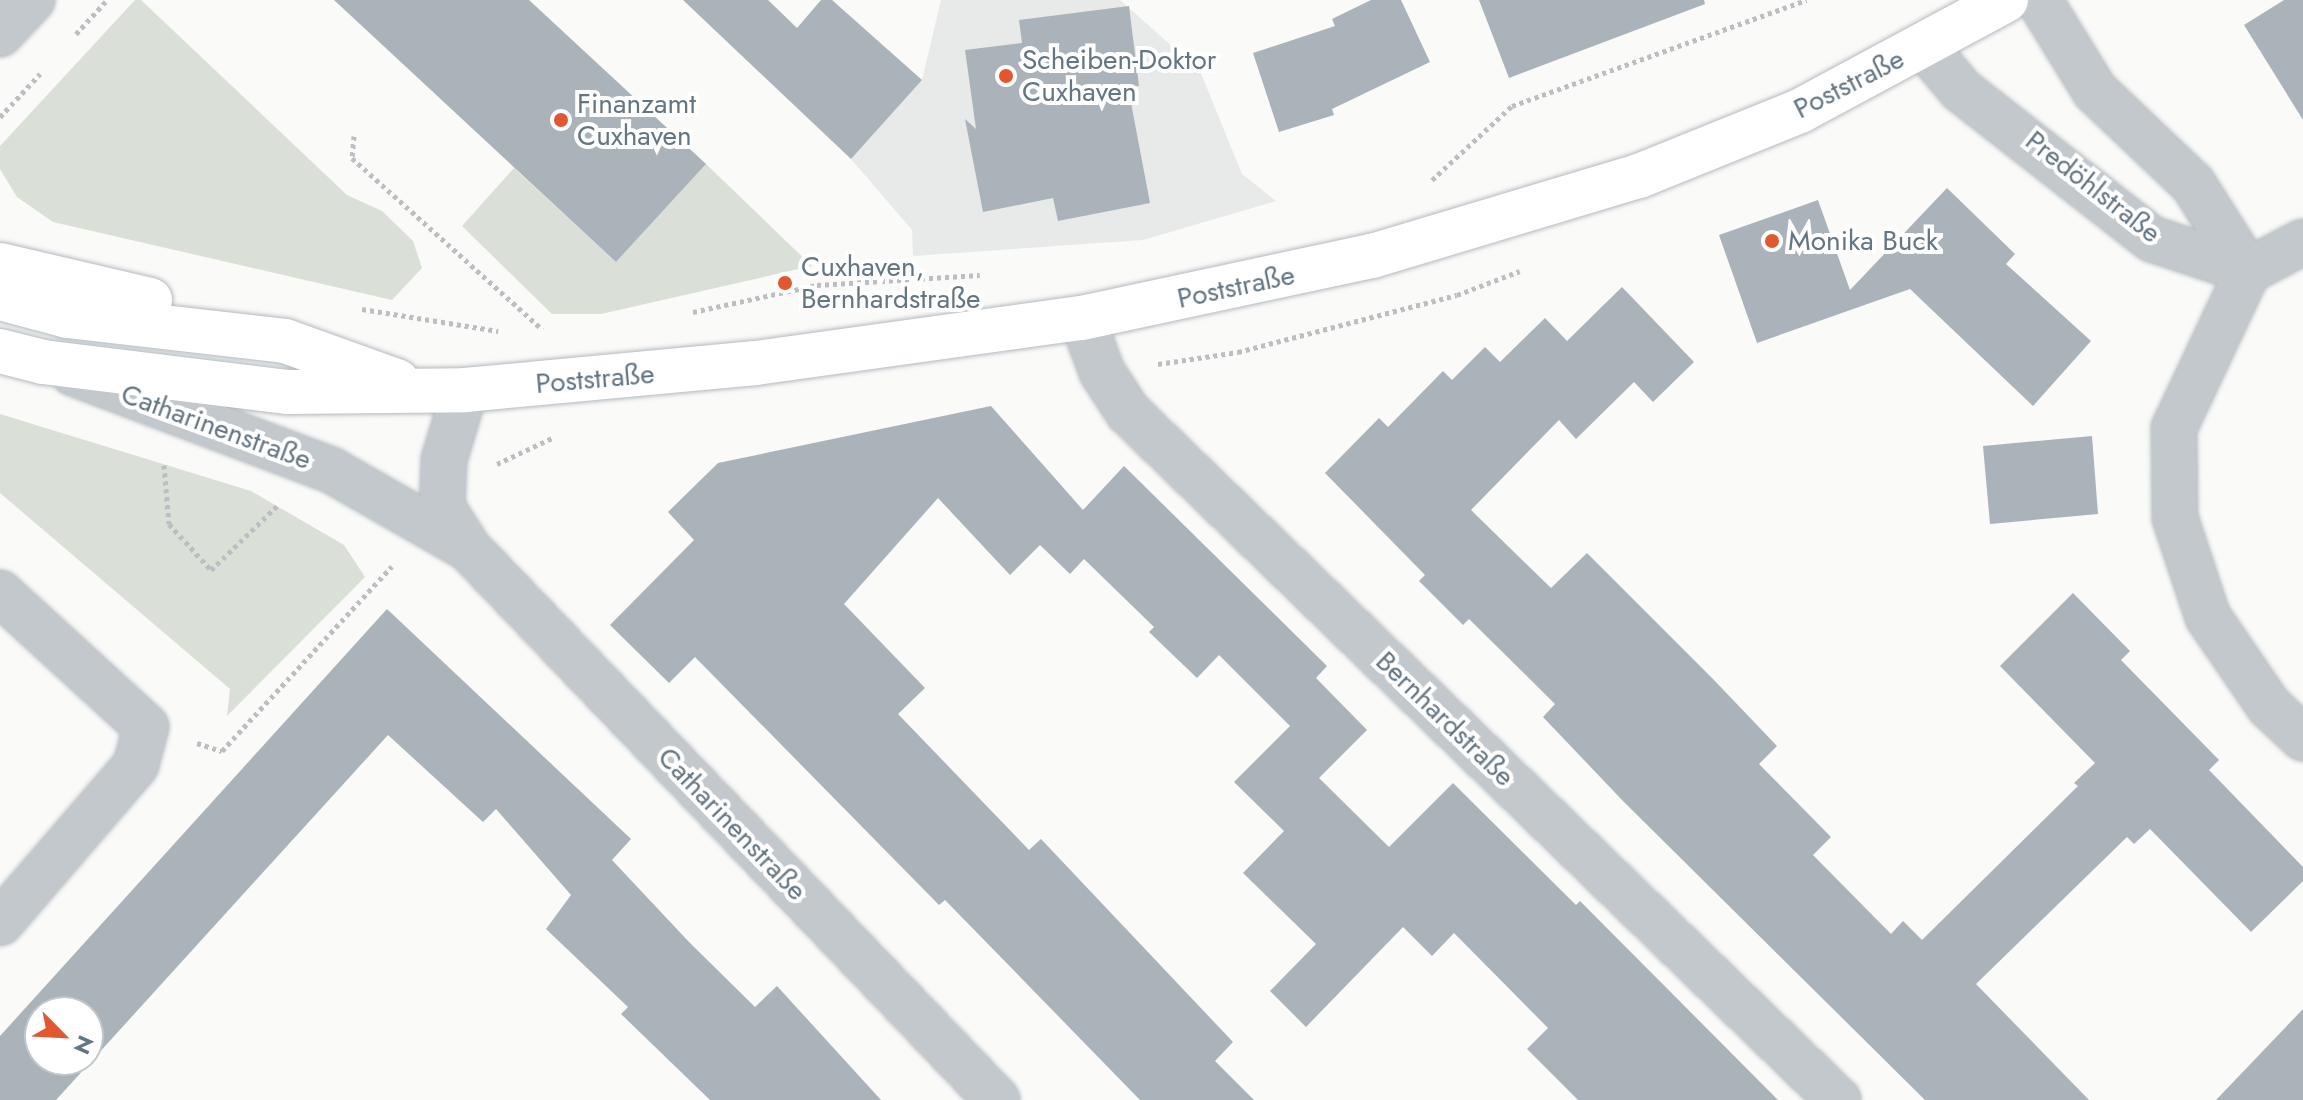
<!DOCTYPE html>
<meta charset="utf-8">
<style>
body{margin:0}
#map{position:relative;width:2303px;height:1100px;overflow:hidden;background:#fafaf8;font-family:Jost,sans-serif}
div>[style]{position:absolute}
.built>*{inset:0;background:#e8e9e9}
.green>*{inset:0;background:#dadfd7}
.building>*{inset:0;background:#aab3b9}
.path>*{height:5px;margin-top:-2.5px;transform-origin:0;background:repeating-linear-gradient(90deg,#bbbfc2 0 4px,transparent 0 8px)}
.roads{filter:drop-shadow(0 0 2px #b3babf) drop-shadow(0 0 2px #b3babf)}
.street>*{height:44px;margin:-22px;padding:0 22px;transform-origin:22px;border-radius:22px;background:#c3c8cc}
.secondary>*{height:44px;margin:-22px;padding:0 22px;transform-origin:22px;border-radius:22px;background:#fff}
.dots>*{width:22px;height:22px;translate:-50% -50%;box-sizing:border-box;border:4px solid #fff;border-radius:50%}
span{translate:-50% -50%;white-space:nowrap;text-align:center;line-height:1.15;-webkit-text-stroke:8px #fff;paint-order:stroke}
.poi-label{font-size:28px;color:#657683}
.left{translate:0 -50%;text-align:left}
.street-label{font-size:28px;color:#657683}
.north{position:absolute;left:24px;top:996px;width:80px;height:80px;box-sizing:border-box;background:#fff;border:2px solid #c1c8cd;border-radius:50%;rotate:114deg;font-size:22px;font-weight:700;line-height:32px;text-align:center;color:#657683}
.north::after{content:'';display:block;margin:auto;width:28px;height:36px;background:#e4572e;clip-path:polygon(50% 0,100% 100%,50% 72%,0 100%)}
</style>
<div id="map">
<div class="built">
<i style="clip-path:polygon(941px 0,1120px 0,1200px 71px,1242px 174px,1276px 201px,1143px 240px,913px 256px,912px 230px,851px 159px,922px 80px)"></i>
</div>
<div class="green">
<i style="clip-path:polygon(135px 0,141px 0,347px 195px,382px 211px,413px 241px,422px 268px,392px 300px,53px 222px,17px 197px,0 169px,0 146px)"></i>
<i style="clip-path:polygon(706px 164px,812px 266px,601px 314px,552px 314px,462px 226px,514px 168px,616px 262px)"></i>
<i style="clip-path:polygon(0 414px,251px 491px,344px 545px,365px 577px,227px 716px,230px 689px,0 493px)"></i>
</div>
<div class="building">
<i style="clip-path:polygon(334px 0,529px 0,706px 164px,616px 262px)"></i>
<i style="clip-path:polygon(683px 0,768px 0,797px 28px,821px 0,832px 0,922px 80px,851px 159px)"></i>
<i style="clip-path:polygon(1371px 0,1401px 0,1430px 62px,1332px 109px,1334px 115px,1279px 132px,1253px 53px,1335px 26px,1332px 19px)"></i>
<i style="clip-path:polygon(1479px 0,1704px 0,1705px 4px,1509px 78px)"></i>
<i style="clip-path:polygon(2284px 0,2303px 0,2303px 120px,2244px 25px)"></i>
<i style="clip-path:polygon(1129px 6px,1139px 86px,1128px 87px,1150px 203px,1058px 221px,1053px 198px,983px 212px,965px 119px,976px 129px,965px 50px,1022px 43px,1019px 20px)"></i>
<i style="clip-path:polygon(1947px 188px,2015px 254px,2006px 264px,2091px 341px,2033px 406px,1910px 289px,1757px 343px,1719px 235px,1818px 200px,1850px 290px)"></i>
<i style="clip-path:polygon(1622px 287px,1694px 362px,1653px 402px,1634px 382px,1576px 439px,1559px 420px,1471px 510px,1551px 588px,1587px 553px,1712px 678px,1777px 746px,1759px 764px,1831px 837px,1813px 855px,1891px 934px,1903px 921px,1922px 940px,2078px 786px,2074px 783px,2095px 763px,2000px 666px,2073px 593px,2130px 651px,2121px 660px,2219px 760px,2209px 770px,2303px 867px,2303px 881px,2251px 932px,2150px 829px,2134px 844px,2127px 837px,1976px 984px,2089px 1100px,1925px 1100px,1623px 801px,1543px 717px,1555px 704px,1469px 619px,1463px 625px,1419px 581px,1425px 575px,1325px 473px,1379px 418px,1388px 427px,1443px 371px,1452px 380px,1485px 347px,1500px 362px,1545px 318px,1567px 341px)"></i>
<i style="clip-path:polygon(991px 406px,1083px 510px,1124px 466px,1327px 666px,1316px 678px,1367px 730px,1319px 778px,1389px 847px,1453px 783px,1576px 905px,1580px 901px,1778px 1100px,1578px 1100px,1527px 1049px,1548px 1028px,1454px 933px,1432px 956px,1403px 927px,1306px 1027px,1270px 991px,1316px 944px,1243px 873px,1284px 831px,1234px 782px,1290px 726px,1219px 655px,1197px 678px,1149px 632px,1154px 627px,1084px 559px,1070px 574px,1040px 545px,1010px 575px,938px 498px,844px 604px,925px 688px,898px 714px,1029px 850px,1041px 839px,1233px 1042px,1215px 1061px,1254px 1100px,1140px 1100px,945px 900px,939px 905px,695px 657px,669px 683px,610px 625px,694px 540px,668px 512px,718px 463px)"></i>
<i style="clip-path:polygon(2092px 436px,2098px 514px,1990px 524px,1983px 446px)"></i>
<i style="clip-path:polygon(evenodd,387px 609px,631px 839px,612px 860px,689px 942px,755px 1007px,777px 986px,881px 1100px,710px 1100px,621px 1014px,628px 1007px,546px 929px,571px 895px,496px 809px,483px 822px,388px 735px,56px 1100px,0 1100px,0 1036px,387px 609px,40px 1012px,88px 1012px,88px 1060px,40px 1060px,40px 1012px)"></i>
<i style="clip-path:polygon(2303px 1009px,2303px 1100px,2216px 1100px)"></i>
</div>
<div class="path">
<i style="left:76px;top:34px;width:46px;rotate:-47.6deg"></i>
<i style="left:0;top:117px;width:59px;rotate:-47.1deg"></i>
<i style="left:354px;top:136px;width:22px;rotate:95deg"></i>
<i style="left:352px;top:158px;width:256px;rotate:42deg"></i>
<i style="left:1432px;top:180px;width:109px;rotate:-42.8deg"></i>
<i style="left:1512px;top:106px;width:313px;rotate:-19.8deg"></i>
<i style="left:362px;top:309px;width:138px;rotate:9.2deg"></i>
<i style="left:693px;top:312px;width:127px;rotate:-12.3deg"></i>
<i style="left:817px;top:285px;width:163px;rotate:-3.5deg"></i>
<i style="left:1158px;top:364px;width:81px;rotate:-8.5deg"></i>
<i style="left:1238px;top:352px;width:226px;rotate:-14.6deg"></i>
<i style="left:1457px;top:295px;width:67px;rotate:-20.9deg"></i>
<i style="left:497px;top:464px;width:61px;rotate:-25.3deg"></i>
<i style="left:164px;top:465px;width:59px;rotate:85.2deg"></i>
<i style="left:169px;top:524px;width:62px;rotate:47.6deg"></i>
<i style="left:211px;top:570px;width:92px;rotate:-44.1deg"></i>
<i style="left:197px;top:743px;width:26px;rotate:18deg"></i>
<i style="left:222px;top:751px;width:251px;rotate:-47.4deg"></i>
</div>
<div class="roads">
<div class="street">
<i style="left:2039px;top:0;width:107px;rotate:58.4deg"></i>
<i style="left:2095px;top:91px;width:135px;rotate:43.5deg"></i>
<i style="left:2193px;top:184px;width:103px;rotate:57.7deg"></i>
<i style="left:0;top:34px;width:47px;rotate:-46.7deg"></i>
<i style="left:1923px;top:45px;width:59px;rotate:49.8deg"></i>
<i style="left:1961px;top:90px;width:242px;rotate:38deg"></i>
<i style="left:2152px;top:239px;width:101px;rotate:18.4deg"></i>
<i style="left:2248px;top:271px;width:174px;rotate:115.2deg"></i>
<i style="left:2174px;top:428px;width:90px;rotate:89.4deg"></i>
<i style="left:2175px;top:518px;width:104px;rotate:71.6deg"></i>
<i style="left:2208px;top:617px;width:108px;rotate:55.6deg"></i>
<i style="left:2269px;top:706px;width:47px;rotate:43.3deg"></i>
<i style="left:2248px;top:271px;width:62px;rotate:-27.8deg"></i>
<i style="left:1082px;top:318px;width:58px;rotate:69.7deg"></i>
<i style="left:1102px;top:372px;width:48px;rotate:57deg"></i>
<i style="left:1128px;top:412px;width:989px;rotate:44.1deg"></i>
<i style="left:73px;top:373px;width:276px;rotate:20.6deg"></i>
<i style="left:331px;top:470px;width:155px;rotate:29.7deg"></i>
<i style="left:465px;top:390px;width:73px;rotate:106.7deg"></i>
<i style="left:444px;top:460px;width:47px;rotate:92.4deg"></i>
<i style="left:442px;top:507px;width:49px;rotate:57.6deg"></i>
<i style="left:468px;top:548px;width:765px;rotate:46.22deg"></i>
<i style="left:0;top:593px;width:198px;rotate:42.5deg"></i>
<i style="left:146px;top:727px;width:39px;rotate:105deg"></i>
<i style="left:136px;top:765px;width:208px;rotate:130.7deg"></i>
</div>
<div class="secondary">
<i style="left:0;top:265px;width:154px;rotate:13.1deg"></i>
<i style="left:0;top:298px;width:69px;rotate:15deg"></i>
<i style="left:67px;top:316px;width:219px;rotate:6.5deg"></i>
<i style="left:285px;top:341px;width:119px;rotate:19.7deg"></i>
<i style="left:0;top:351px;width:44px;rotate:14.3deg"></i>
<i style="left:43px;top:362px;width:247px;rotate:7deg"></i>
<i style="left:288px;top:392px;width:177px;rotate:-0.6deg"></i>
<i style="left:465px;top:390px;width:292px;rotate:-5.3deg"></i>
<i style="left:756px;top:363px;width:329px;rotate:-7.9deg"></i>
<i style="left:1082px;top:318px;width:297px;rotate:-12.1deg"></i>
<i style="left:1372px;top:256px;width:279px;rotate:-16.7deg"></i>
<i style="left:1639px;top:176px;width:174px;rotate:-22deg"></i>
<i style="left:1800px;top:111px;width:234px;rotate:-28.3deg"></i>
</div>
</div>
<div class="dots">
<i style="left:1006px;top:76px;background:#e4572e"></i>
<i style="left:561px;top:120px;background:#e4572e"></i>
<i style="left:1772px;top:241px;background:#e4572e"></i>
<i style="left:785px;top:283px;background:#e4572e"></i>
</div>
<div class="poi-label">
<span class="left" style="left:1022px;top:76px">Scheiben-Doktor<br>Cuxhaven</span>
<span class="left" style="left:577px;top:120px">Finanzamt<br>Cuxhaven</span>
<span class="left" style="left:1788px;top:241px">Monika Buck</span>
<span class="left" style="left:801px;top:283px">Cuxhaven,<br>Bernhardstraße</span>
</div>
<div class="street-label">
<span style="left:1849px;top:84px;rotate:-27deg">Poststraße</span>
<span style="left:2093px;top:187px;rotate:38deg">Predöhlstraße</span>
<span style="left:1236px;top:287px;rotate:-12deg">Poststraße</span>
<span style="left:595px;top:379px;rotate:-5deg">Poststraße</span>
<span style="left:216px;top:427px;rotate:20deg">Catharinenstraße</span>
<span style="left:1445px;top:719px;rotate:44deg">Bernhardstraße</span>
<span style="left:732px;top:824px;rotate:46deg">Catharinenstraße</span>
</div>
<div class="north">N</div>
</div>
